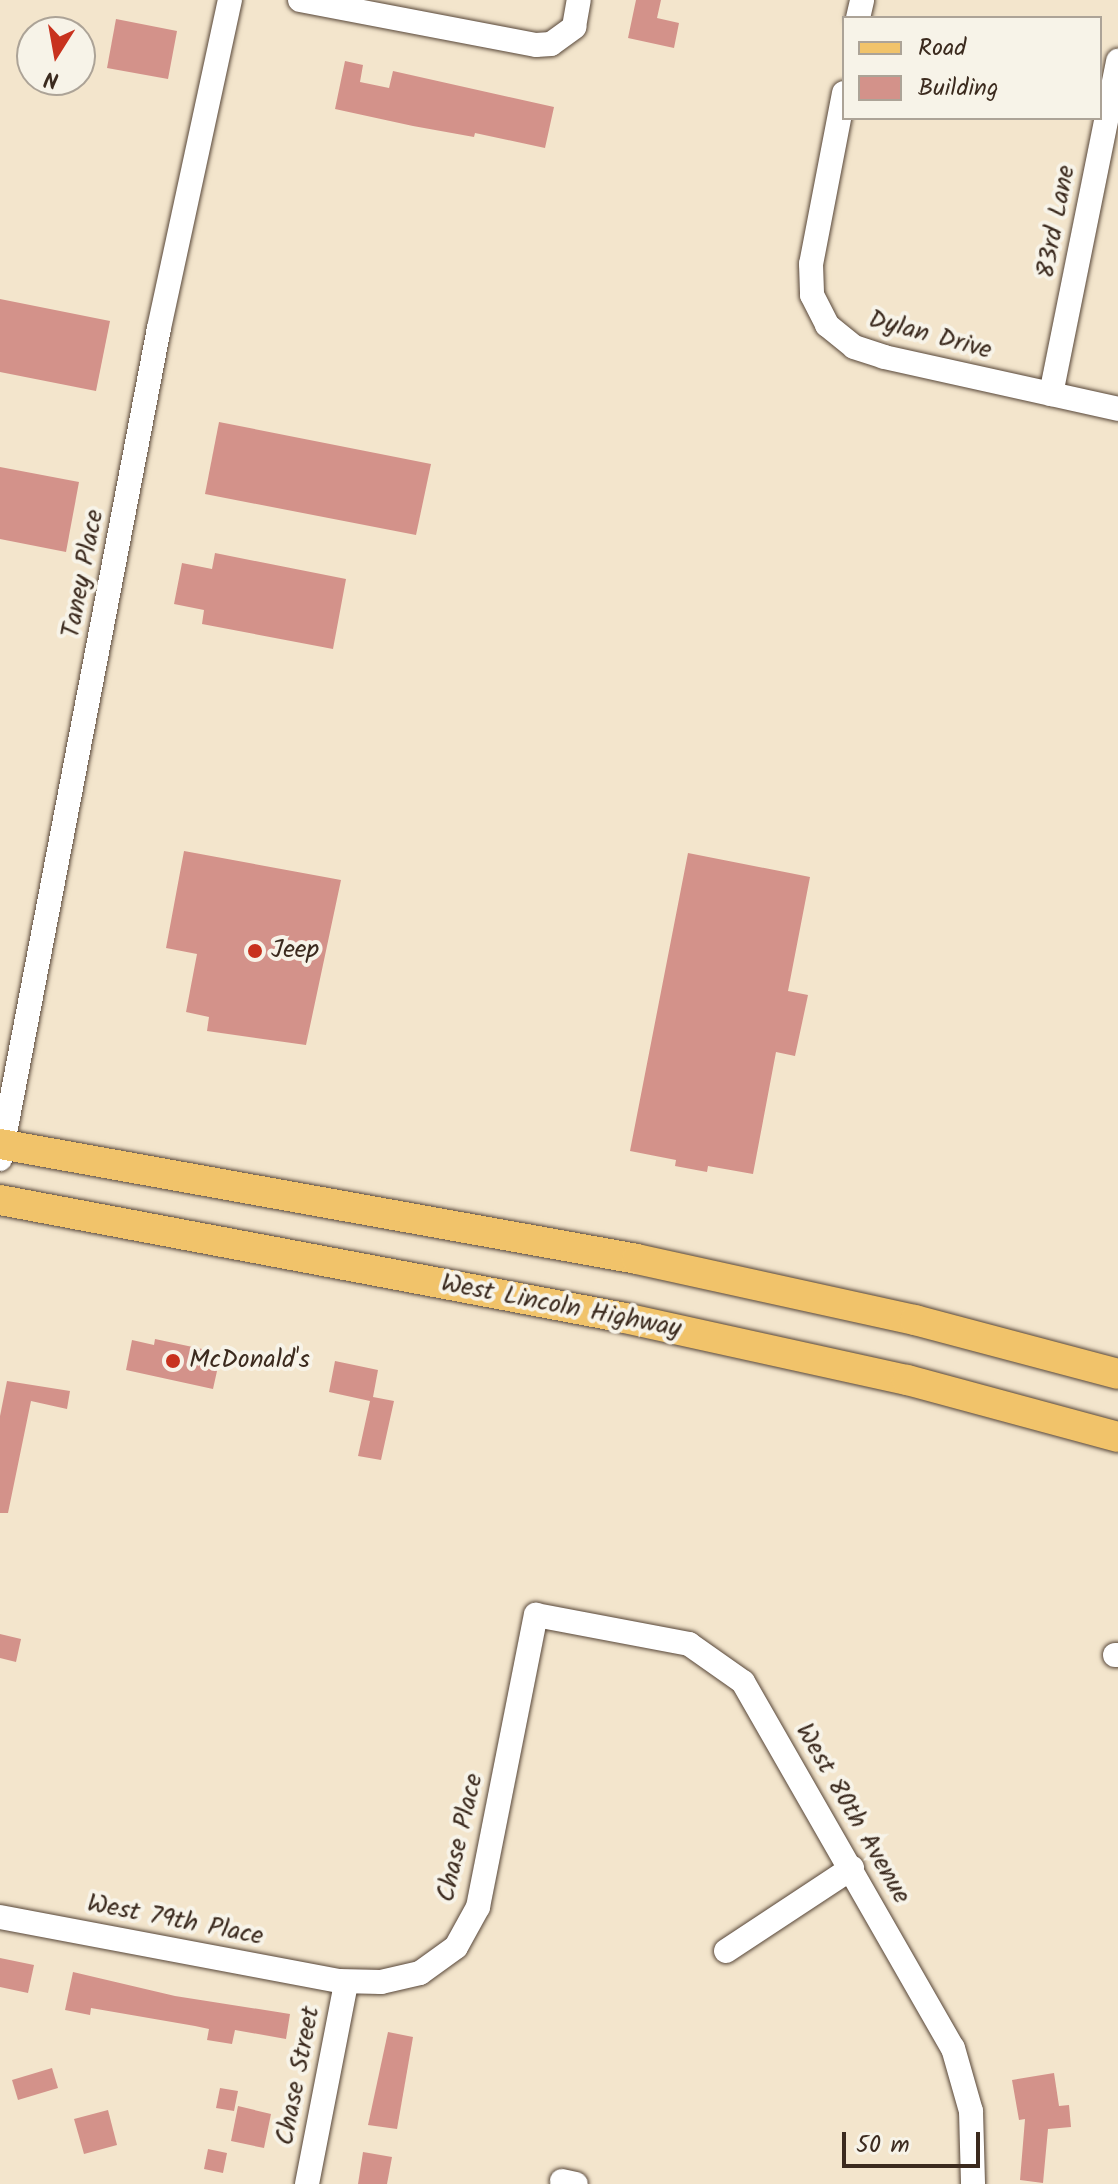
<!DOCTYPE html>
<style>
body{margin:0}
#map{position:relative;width:1118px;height:2184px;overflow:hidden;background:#f3e5cc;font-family:Kalam,sans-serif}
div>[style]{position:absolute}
.building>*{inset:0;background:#d3928a}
.roads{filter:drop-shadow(0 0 2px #574638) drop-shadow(0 0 2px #574638)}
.minor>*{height:24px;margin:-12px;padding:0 12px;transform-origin:12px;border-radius:12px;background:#fff}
.major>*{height:30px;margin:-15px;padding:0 15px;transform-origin:15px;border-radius:15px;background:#f1c36a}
.dots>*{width:22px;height:22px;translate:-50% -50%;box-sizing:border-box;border:4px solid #f7f3e8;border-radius:50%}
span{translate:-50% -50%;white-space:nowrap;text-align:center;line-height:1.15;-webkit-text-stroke:8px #f7f3e8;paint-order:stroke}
.street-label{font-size:26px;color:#3b2a1e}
.poi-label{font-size:26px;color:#3b2a1e}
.left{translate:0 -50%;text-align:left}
.legend{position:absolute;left:842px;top:16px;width:260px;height:104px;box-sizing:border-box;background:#f7f3e8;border:2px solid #aca397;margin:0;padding:10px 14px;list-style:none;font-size:24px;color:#3b2a1e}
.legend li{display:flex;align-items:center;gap:16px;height:40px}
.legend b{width:40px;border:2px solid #aca397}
.north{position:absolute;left:16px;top:16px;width:80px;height:80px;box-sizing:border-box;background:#f7f3e8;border:2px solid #aca397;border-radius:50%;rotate:191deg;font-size:22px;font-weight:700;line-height:32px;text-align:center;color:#3b2a1e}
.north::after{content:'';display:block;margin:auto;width:28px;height:36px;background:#c8321e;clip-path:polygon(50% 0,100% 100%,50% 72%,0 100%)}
.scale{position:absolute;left:842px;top:2132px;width:138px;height:36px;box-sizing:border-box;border:4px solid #3b2a1e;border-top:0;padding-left:10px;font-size:24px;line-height:28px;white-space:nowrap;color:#3b2a1e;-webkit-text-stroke:6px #f7f3e8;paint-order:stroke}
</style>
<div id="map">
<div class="building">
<i style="clip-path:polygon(636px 0,661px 0,657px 18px,679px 23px,674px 48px,628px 38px)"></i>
<i style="clip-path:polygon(116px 19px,177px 31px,168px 79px,107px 68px)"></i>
<i style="clip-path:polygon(345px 61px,363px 65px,360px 82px,389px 88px,393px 71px,554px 107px,545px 148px,475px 133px,474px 137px,413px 126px,335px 109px)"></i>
<i style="clip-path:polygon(0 299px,110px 321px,96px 391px,0 372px)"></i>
<i style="clip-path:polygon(219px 422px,431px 464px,416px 535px,205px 494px)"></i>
<i style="clip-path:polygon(0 467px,79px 482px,66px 552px,0 539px)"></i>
<i style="clip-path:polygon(215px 553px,346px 579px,333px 649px,202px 624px,204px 610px,174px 604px,182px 563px,212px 569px)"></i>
<i style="clip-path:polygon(184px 851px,341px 880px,306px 1045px,207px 1031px,209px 1017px,186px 1012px,197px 954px,166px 948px)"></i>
<i style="clip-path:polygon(688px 853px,810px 877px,788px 991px,808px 995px,795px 1056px,776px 1052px,753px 1174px,708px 1166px,707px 1172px,675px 1166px,676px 1160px,630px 1151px)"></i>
<i style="clip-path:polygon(155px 1339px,221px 1353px,213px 1389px,126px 1370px,132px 1340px,154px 1345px)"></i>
<i style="clip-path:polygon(335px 1361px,378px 1370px,373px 1397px,394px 1401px,381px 1460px,358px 1456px,370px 1401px,329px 1392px)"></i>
<i style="clip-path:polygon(7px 1381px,70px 1391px,67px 1409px,31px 1401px,8px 1513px,0 1513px,0 1416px)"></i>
<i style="clip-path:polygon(0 1634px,21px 1639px,16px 1662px,0 1658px)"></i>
<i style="clip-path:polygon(0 1958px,34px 1965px,28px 1993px,0 1987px)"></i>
<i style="clip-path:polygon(73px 1972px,175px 1996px,290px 2014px,286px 2039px,235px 2030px,232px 2044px,207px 2040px,209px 2029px,195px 2026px,91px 2008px,90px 2015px,65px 2010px)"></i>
<i style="clip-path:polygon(388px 2032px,413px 2037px,397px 2129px,368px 2125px)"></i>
<i style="clip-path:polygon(52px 2068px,58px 2088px,18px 2100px,12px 2080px)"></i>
<i style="clip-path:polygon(1054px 2073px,1059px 2106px,1069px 2105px,1071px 2127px,1048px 2129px,1043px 2183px,1020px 2180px,1025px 2119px,1019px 2120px,1012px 2080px)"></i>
<i style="clip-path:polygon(220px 2088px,238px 2091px,234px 2111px,216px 2108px)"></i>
<i style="clip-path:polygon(238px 2106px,271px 2114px,264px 2148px,231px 2141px)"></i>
<i style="clip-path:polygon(108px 2110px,117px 2145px,84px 2154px,74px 2119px)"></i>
<i style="clip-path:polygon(208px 2149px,227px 2153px,223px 2173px,204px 2169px)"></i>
<i style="clip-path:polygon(363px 2152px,392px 2157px,387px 2184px,358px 2184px)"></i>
</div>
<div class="roads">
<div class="minor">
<i style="left:300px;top:0;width:240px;rotate:10.8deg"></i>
<i style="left:536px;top:45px;width:15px;rotate:-4deg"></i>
<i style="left:551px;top:44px;width:29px;rotate:-36deg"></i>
<i style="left:574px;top:27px;width:27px;rotate:-80deg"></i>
<i style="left:858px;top:18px;width:18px;rotate:-77deg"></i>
<i style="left:844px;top:93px;width:174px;rotate:100.9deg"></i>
<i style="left:811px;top:264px;width:31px;rotate:88deg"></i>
<i style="left:812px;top:295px;width:34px;rotate:63deg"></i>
<i style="left:827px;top:325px;width:35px;rotate:39deg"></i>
<i style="left:854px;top:347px;width:32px;rotate:18deg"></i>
<i style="left:884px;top:357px;width:240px;rotate:12.5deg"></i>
<i style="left:1051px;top:394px;width:340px;rotate:-78.6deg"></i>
<i style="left:0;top:1159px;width:846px;rotate:-79.17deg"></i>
<i style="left:159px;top:328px;width:336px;rotate:-77.8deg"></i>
<i style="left:1115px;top:1655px;width:3px"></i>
<i style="left:0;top:1917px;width:345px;rotate:10.7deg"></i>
<i style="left:339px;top:1981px;width:42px;rotate:1.4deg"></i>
<i style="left:381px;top:1982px;width:40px;rotate:-13deg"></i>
<i style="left:420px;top:1973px;width:44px;rotate:-35.8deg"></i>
<i style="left:456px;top:1947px;width:46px;rotate:-61.2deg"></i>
<i style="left:478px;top:1907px;width:298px;rotate:-78.8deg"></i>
<i style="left:536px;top:1615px;width:156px;rotate:10.7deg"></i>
<i style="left:689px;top:1644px;width:66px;rotate:35.1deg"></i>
<i style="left:743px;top:1682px;width:422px;rotate:60.2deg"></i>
<i style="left:953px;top:2048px;width:66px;rotate:74.1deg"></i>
<i style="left:971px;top:2111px;width:73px;rotate:88.4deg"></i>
<i style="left:726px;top:1951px;width:151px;rotate:-33.4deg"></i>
<i style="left:562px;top:2181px;width:14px;rotate:12deg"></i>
<i style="left:307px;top:2184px;width:200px;rotate:-79deg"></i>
<i style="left:345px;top:1988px;width:9px;rotate:-131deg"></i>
</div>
<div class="major">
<i style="left:0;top:1144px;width:647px;rotate:10.23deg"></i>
<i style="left:637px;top:1259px;width:285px;rotate:12.4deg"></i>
<i style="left:915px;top:1320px;width:210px;rotate:14.9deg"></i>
<i style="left:0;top:1200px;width:636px;rotate:10.69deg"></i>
<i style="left:625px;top:1318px;width:289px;rotate:12.4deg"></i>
<i style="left:907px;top:1380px;width:219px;rotate:15.1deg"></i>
</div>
</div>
<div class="dots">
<i style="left:255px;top:951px;background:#c8321e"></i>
<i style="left:173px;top:1361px;background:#c8321e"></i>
</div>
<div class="street-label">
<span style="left:1057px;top:222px;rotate:-79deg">83rd Lane</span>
<span style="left:930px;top:336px;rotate:15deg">Dylan Drive</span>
<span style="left:84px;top:574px;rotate:-79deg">Taney Place</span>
<span style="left:561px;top:1307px;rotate:11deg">West Lincoln Highway</span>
<span style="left:852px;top:1814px;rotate:60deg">West 80th Avenue</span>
<span style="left:461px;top:1838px;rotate:-77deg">Chase Place</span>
<span style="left:175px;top:1921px;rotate:11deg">West 79th Place</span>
<span style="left:299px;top:2076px;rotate:-79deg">Chase Street</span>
</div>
<div class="poi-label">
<span class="left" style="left:271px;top:951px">Jeep</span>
<span class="left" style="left:189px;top:1361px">McDonald's</span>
</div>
<ul class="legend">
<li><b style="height:10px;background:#f1c36a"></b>Road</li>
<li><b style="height:22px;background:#d3928a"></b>Building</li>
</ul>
<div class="north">N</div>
<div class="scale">50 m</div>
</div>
